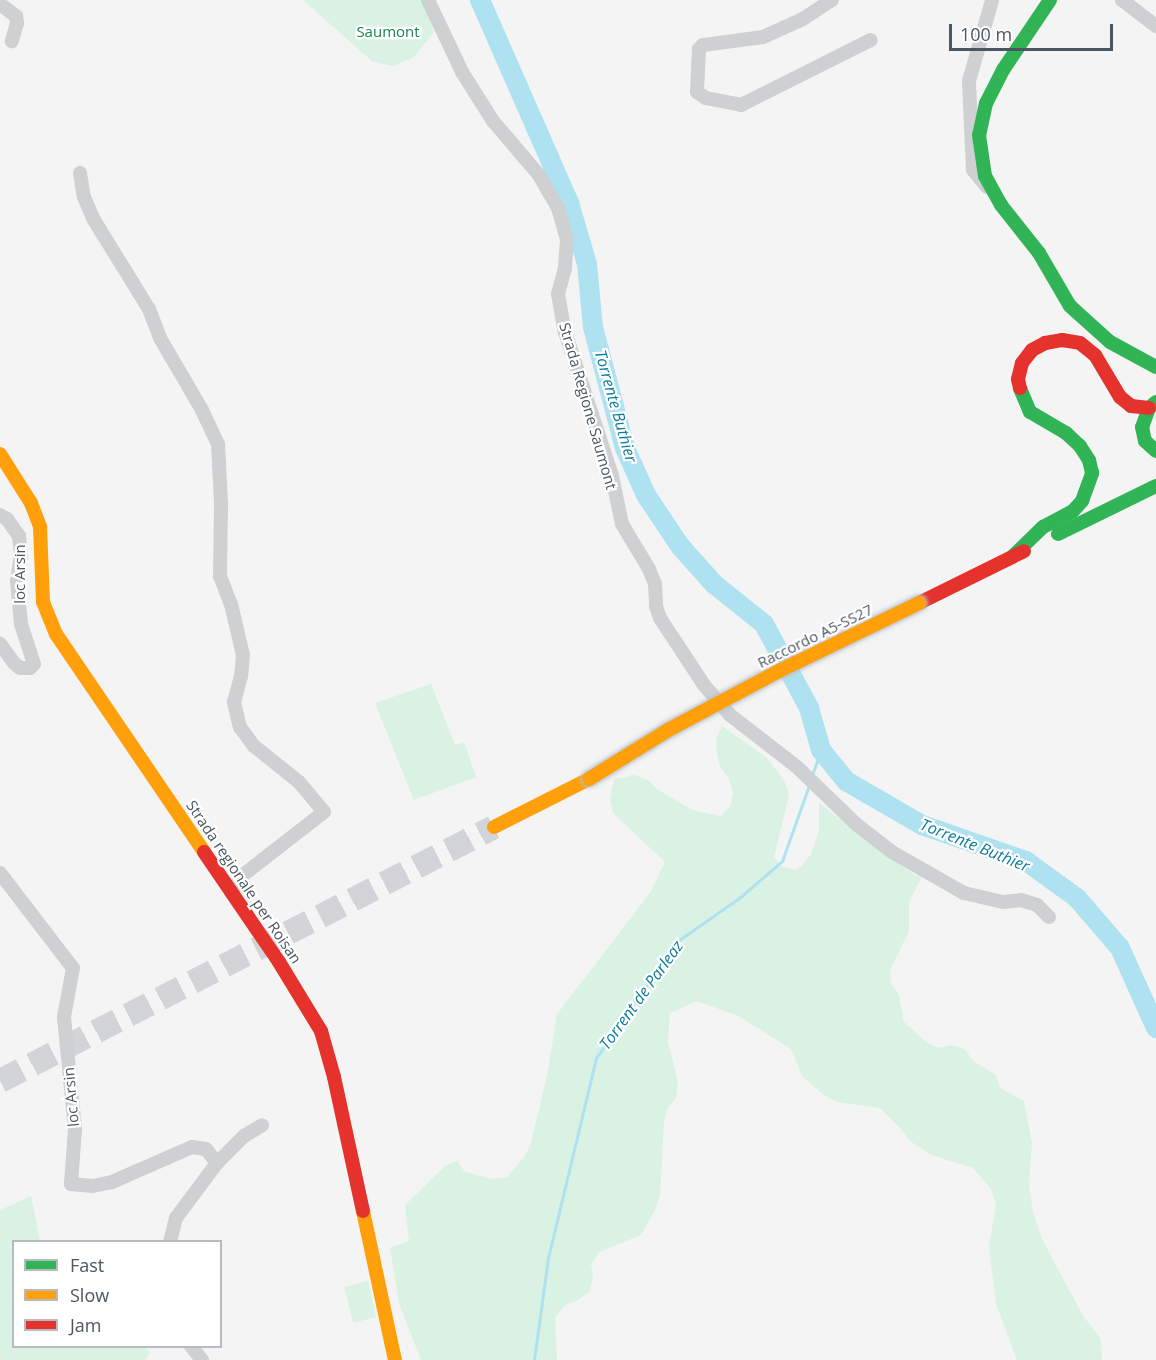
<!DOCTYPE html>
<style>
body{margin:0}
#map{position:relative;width:1156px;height:1360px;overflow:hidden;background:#f4f4f4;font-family:"Open Sans",sans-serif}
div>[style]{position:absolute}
.green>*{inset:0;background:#d9f2e3}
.stream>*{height:3px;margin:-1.5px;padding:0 1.5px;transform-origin:1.5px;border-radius:1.5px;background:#aee2f0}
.river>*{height:20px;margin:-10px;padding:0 10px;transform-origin:10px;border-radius:10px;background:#aee2f0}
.highway-tunnel>*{height:24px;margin-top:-12px;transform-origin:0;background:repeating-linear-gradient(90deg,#d2d4d7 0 24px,transparent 0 36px)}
.street>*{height:14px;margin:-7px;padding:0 7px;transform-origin:7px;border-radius:7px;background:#ced0d2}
.fast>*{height:14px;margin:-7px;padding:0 7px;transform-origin:7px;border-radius:7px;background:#30b455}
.slow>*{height:14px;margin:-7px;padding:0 7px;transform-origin:7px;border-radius:7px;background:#ff9f0a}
.jam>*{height:14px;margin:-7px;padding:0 7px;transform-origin:7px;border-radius:7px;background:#e5322d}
.bridges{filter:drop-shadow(0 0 2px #b9bec3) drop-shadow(0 0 2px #b9bec3)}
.slow-bridge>*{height:14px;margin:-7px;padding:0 7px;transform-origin:7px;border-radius:7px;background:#ff9f0a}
span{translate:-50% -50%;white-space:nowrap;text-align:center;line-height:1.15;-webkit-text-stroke:4.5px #fff;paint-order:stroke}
.park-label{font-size:15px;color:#17864f}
.street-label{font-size:15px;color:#4a5661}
.water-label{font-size:16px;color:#0c7c9b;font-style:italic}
.legend{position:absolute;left:12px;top:1240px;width:210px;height:108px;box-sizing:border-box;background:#fff;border:2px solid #b7bbc0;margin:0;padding:8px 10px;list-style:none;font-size:18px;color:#4a5661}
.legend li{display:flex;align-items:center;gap:12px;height:30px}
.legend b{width:30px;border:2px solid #b7bbc0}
.scale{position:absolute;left:949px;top:24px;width:164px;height:27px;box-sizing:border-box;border:3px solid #4a5661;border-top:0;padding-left:8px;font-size:18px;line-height:21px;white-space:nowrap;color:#4a5661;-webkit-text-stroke:4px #fff;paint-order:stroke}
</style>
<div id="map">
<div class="green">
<i style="clip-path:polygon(303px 0,422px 0,434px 32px,414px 57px,394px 66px,373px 62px)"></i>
<i style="clip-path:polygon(431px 684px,455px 745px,464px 742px,476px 777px,414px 800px,375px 703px)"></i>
<i style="clip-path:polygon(722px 726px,767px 758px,785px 782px,789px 795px,774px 857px,782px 866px,795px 870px,801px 867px,811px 854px,819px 831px,819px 803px,916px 876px,922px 876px,909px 902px,909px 931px,890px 970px,891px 984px,899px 995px,904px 1022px,925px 1041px,938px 1048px,952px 1045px,965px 1049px,973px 1061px,996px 1075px,1000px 1088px,1024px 1101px,1032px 1143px,1029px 1184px,1033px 1212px,1042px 1239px,1083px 1316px,1101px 1339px,1102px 1360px,1017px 1360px,996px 1304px,989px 1247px,996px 1204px,991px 1189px,973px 1168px,931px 1155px,910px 1141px,901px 1129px,880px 1108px,837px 1102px,824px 1095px,802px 1076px,791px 1049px,738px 1016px,697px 1001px,670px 1013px,668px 1041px,678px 1083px,676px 1098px,667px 1109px,664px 1122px,660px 1196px,655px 1210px,641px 1235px,599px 1252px,591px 1264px,593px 1277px,590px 1291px,578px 1300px,565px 1305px,555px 1318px,557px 1360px,421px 1360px,399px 1304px,390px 1248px,409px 1241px,405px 1205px,445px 1166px,457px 1161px,465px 1172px,493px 1179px,507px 1177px,525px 1156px,531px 1143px,548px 1071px,557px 1014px,650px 893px,665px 862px,613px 813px,610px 799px,614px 779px,635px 775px,648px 780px,657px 789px,692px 810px,720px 816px,730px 807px,733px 793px,729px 778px,720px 767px,717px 753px,716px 739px)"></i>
<i style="clip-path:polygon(31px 1196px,40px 1241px,14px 1242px,14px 1346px,145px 1347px,150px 1353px,145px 1360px,0 1360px,0 1210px)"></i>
<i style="clip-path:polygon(368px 1281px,376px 1317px,353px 1323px,344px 1287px)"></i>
</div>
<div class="stream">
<i style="left:812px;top:775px;width:27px;rotate:-70deg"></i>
<i style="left:534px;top:1360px;width:103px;rotate:-82.2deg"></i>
<i style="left:548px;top:1258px;width:206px;rotate:-76.5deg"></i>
<i style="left:596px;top:1058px;width:144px;rotate:-54.9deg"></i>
<i style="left:679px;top:940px;width:73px;rotate:-35deg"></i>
<i style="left:739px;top:898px;width:57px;rotate:-40.7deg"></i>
<i style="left:782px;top:861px;width:81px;rotate:-70.4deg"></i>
</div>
<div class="river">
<i style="left:480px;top:0;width:222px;rotate:66.3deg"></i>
<i style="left:569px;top:203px;width:64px;rotate:73.6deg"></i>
<i style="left:587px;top:264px;width:63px;rotate:84.6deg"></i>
<i style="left:593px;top:327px;width:125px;rotate:75.2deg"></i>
<i style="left:625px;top:448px;width:51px;rotate:65.9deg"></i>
<i style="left:646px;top:495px;width:61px;rotate:56.3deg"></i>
<i style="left:680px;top:546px;width:51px;rotate:48.2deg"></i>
<i style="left:714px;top:584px;width:64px;rotate:38.7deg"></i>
<i style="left:764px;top:624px;width:95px;rotate:61.8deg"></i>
<i style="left:809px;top:708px;width:44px;rotate:74.1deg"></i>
<i style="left:821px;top:750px;width:40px;rotate:51deg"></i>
<i style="left:846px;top:781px;width:88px;rotate:30.1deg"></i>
<i style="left:922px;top:825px;width:110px;rotate:19.1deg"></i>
<i style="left:1026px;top:861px;width:63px;rotate:36deg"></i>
<i style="left:1077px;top:898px;width:66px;rotate:49.3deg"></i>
<i style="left:1120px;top:948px;width:88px;rotate:65.8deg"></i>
</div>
<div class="highway-tunnel">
<i style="left:0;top:1081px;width:555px;rotate:-27.21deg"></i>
</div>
<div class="street">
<i style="left:428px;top:0;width:80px;rotate:64.7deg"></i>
<i style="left:462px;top:72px;width:58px;rotate:57.7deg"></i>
<i style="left:493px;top:121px;width:71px;rotate:49.6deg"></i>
<i style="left:539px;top:175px;width:38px;rotate:60deg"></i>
<i style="left:558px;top:208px;width:32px;rotate:74deg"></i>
<i style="left:567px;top:239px;width:29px;rotate:94deg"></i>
<i style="left:565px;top:268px;width:27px;rotate:105deg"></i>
<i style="left:558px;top:294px;width:39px;rotate:80deg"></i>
<i style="left:565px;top:332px;width:151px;rotate:71.9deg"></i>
<i style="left:612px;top:476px;width:49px;rotate:78.2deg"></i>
<i style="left:622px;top:524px;width:52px;rotate:59deg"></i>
<i style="left:649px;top:569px;width:16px;rotate:68deg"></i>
<i style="left:655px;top:584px;width:22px;rotate:87deg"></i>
<i style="left:656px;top:606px;width:13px;rotate:72deg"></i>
<i style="left:660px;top:618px;width:80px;rotate:56.7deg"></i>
<i style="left:704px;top:685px;width:40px;rotate:49deg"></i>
<i style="left:730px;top:715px;width:85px;rotate:37.8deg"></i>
<i style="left:797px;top:767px;width:82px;rotate:44deg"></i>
<i style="left:856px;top:824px;width:46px;rotate:37.9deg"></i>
<i style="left:892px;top:852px;width:83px;rotate:29.7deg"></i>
<i style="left:964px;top:893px;width:40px;rotate:13deg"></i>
<i style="left:1003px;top:902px;width:18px;rotate:-6deg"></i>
<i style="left:1021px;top:900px;width:17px;rotate:17deg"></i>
<i style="left:1037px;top:905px;width:17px;rotate:45deg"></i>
<i style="left:832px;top:0;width:35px;rotate:147deg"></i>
<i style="left:803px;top:19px;width:44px;rotate:155.8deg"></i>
<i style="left:763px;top:37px;width:61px;rotate:172.4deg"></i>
<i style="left:703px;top:45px;width:6px;rotate:135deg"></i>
<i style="left:699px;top:49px;width:43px;rotate:92.7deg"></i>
<i style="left:697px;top:92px;width:11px;rotate:34deg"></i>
<i style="left:706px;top:98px;width:36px;rotate:11deg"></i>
<i style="left:741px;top:105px;width:145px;rotate:-26.6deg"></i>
<i style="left:1122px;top:0;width:43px;rotate:37.4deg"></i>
<i style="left:0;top:4px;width:20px;rotate:37deg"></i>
<i style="left:16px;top:16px;width:7px;rotate:82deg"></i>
<i style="left:17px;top:23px;width:19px;rotate:106deg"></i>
<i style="left:80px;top:173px;width:24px;rotate:81deg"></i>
<i style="left:84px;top:197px;width:25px;rotate:67deg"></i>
<i style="left:94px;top:220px;width:105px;rotate:58.3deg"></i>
<i style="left:149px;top:309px;width:31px;rotate:69deg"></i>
<i style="left:160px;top:338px;width:83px;rotate:59.7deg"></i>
<i style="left:202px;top:410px;width:38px;rotate:65deg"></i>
<i style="left:218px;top:444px;width:59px;rotate:87.1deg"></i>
<i style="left:221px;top:503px;width:73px;rotate:90.8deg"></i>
<i style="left:220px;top:576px;width:30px;rotate:69deg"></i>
<i style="left:231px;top:604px;width:52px;rotate:76.8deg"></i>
<i style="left:243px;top:655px;width:21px;rotate:95deg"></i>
<i style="left:241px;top:676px;width:27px;rotate:105deg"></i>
<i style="left:234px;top:702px;width:26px;rotate:77deg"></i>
<i style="left:240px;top:727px;width:24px;rotate:54deg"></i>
<i style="left:254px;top:746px;width:58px;rotate:38.7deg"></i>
<i style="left:299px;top:782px;width:39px;rotate:50deg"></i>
<i style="left:324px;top:812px;width:103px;rotate:142.1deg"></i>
<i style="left:243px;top:875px;width:21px;rotate:125deg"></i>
<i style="left:987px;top:187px;width:22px;rotate:-129deg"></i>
<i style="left:973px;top:170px;width:89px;rotate:-92.6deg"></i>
<i style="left:969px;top:81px;width:84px;rotate:-74.1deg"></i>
<i style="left:0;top:515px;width:8px;rotate:30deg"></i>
<i style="left:7px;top:519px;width:21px;rotate:55deg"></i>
<i style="left:19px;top:536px;width:19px;rotate:84deg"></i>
<i style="left:21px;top:555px;width:26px;rotate:99deg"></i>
<i style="left:17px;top:581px;width:43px;rotate:84.7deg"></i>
<i style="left:21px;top:624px;width:42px;rotate:72deg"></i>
<i style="left:34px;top:664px;width:6px;rotate:135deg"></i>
<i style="left:30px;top:668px;width:10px;rotate:180deg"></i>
<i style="left:20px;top:668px;width:8px;rotate:-140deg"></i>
<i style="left:14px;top:663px;width:24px;rotate:-126deg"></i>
<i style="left:0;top:873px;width:120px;rotate:52.5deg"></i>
<i style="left:73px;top:968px;width:50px;rotate:100.4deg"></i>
<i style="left:64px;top:1017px;width:113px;rotate:84.4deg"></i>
<i style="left:75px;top:1129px;width:55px;rotate:94.2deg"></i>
<i style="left:71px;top:1184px;width:22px;rotate:5deg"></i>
<i style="left:93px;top:1186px;width:19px;rotate:-12deg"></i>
<i style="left:112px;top:1182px;width:87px;rotate:-23.6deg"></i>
<i style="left:192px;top:1147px;width:14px;rotate:8deg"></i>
<i style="left:206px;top:1149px;width:18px;rotate:52deg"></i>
<i style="left:170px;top:1242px;width:25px;rotate:-76deg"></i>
<i style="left:176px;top:1218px;width:69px;rotate:-53.3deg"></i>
<i style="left:217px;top:1163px;width:38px;rotate:-45deg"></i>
<i style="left:244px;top:1136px;width:21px;rotate:-31deg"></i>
<i style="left:191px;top:1346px;width:18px;rotate:52deg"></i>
</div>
<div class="fast">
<i style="left:1050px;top:0;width:84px;rotate:123.9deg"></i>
<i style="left:1003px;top:70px;width:37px;rotate:117deg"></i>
<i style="left:986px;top:103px;width:33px;rotate:102deg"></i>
<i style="left:979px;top:135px;width:41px;rotate:81.7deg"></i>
<i style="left:985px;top:176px;width:33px;rotate:61deg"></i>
<i style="left:1001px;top:205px;width:61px;rotate:51.6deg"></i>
<i style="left:1039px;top:253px;width:61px;rotate:59.7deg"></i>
<i style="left:1070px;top:306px;width:54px;rotate:42deg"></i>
<i style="left:1110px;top:342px;width:52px;rotate:28.5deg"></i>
<i style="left:1156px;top:402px;width:9px;rotate:139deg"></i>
<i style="left:1149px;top:408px;width:20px;rotate:110deg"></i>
<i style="left:1142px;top:427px;width:14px;rotate:78deg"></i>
<i style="left:1145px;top:441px;width:15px;rotate:42deg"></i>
<i style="left:1058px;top:534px;width:109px;rotate:-26.1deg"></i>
<i style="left:1012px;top:557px;width:43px;rotate:-44.1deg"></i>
<i style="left:1043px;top:527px;width:34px;rotate:-28deg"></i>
<i style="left:1073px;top:511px;width:13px;rotate:-48deg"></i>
<i style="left:1082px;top:501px;width:30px;rotate:-70deg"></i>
<i style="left:1092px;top:473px;width:13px;rotate:-103deg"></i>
<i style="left:1089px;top:460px;width:17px;rotate:-123deg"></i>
<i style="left:1080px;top:446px;width:19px;rotate:-137deg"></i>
<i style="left:1066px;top:433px;width:42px;rotate:-149.7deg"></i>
<i style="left:1030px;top:412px;width:26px;rotate:-113deg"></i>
</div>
<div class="slow">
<i style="left:0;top:454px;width:58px;rotate:57.7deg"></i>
<i style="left:31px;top:503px;width:26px;rotate:69deg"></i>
<i style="left:40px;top:527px;width:75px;rotate:87.7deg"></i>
<i style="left:43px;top:602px;width:35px;rotate:68deg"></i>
<i style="left:56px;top:634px;width:263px;rotate:55.8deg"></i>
<i style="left:494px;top:827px;width:106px;rotate:-26.8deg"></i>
<i style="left:363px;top:1211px;width:152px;rotate:77.9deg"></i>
</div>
<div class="jam">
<i style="left:1020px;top:388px;width:9px;rotate:-103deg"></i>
<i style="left:1018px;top:379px;width:16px;rotate:-76deg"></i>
<i style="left:1022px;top:363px;width:16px;rotate:-52deg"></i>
<i style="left:1032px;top:350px;width:15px;rotate:-28deg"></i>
<i style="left:1045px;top:343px;width:17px;rotate:-10deg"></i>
<i style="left:1062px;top:340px;width:18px;rotate:9deg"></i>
<i style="left:1080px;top:343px;width:19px;rotate:39deg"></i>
<i style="left:1095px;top:355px;width:49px;rotate:59.2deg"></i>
<i style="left:1120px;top:397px;width:14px;rotate:39deg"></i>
<i style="left:1131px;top:406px;width:18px;rotate:6deg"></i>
<i style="left:919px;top:603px;width:117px;rotate:-26.3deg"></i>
<i style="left:204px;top:852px;width:133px;rotate:55.7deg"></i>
<i style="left:279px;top:962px;width:81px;rotate:58.7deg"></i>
<i style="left:321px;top:1031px;width:48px;rotate:74.2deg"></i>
<i style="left:334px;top:1077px;width:137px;rotate:77.8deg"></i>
</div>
<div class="bridges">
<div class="slow-bridge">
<i style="left:589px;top:779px;width:95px;rotate:-31.7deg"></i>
<i style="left:670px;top:729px;width:121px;rotate:-28deg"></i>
<i style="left:777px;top:672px;width:158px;rotate:-25.9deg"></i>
</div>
</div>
<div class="park-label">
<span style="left:388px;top:32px">Saumont</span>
</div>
<div class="street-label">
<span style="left:588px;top:406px;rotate:74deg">Strada Regione Saumont</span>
<span style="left:20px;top:574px;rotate:-90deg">loc Arsin</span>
<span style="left:815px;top:636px;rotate:-26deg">Raccordo A5-SS27</span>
<span style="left:244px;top:882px;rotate:56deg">Strada regionale per Roisan</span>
<span style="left:71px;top:1097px;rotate:-95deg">loc Arsin</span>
</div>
<div class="water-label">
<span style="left:616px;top:406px;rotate:74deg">Torrente Buthier</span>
<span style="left:975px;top:845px;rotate:22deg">Torrente Buthier</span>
<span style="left:641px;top:995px;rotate:-54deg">Torrent de Parleaz</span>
</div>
<ul class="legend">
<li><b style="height:8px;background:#30b455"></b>Fast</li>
<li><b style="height:8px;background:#ff9f0a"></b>Slow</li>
<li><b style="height:8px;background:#e5322d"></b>Jam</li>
</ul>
<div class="scale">100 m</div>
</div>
